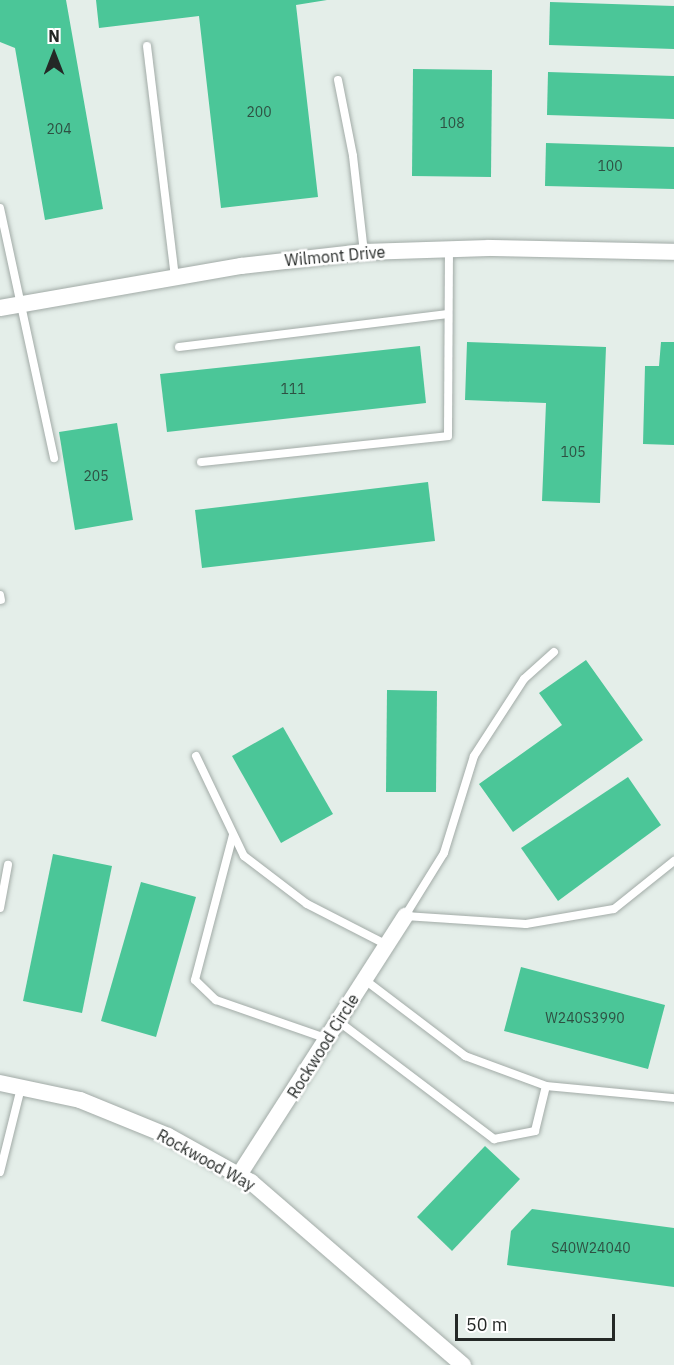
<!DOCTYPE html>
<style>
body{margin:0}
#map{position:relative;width:674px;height:1365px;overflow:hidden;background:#e4eee9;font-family:"IBM Plex Sans",sans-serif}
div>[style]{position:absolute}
.building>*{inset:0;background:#4bc698}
.roads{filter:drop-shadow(0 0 2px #a2aba7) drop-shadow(0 0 2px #a2aba7)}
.lane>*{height:8px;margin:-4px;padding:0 4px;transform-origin:4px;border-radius:4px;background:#fff}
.street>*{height:16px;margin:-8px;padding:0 8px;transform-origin:8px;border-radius:8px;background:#fff}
span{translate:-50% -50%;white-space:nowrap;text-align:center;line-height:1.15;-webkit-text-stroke:5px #fff;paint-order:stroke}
.number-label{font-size:14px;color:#2e5042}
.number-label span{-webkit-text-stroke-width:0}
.street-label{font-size:16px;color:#242826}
.north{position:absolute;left:24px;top:24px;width:60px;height:60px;-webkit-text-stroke:4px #fff;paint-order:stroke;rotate:0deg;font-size:16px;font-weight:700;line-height:24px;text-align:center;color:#242826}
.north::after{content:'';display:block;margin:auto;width:21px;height:27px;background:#242826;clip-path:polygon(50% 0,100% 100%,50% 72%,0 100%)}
.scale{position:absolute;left:455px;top:1314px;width:160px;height:27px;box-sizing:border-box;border:3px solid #242826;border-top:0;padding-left:8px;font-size:18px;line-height:21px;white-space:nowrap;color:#242826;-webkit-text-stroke:4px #fff;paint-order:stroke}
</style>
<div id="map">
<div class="building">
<i style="clip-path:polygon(0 0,66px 0,103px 209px,45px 220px,15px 48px,0 42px)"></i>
<i style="clip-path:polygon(96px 0,327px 0,296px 5px,318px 197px,221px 208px,199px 16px,99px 28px)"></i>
<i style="clip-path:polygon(550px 2px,674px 6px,674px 49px,549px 45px)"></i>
<i style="clip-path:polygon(413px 69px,492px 70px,491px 177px,412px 176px)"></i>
<i style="clip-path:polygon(548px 72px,674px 76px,674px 119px,547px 115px)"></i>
<i style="clip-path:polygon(546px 143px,674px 147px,674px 189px,545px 186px)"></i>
<i style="clip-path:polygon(467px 342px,606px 347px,600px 503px,542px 501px,546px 403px,465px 400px)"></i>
<i style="clip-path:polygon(661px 342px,674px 342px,674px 445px,643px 444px,645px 366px,659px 366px)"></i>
<i style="clip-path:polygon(420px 346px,426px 403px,167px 432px,160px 374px)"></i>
<i style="clip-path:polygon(117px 423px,133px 520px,75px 530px,59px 432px)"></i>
<i style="clip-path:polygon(428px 482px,435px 541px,202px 568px,195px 510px)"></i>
<i style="clip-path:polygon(586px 660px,643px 740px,513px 832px,479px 784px,562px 725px,539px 693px)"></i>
<i style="clip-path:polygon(387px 690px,437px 691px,436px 792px,386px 792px)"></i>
<i style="clip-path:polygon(283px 727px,333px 814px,281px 843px,232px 756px)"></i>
<i style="clip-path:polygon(628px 777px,661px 825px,558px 901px,521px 848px)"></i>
<i style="clip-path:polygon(53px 854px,112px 866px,82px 1013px,23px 1001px)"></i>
<i style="clip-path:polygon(141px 882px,196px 897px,156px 1037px,101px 1021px)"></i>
<i style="clip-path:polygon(521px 967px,665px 1005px,648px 1069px,504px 1031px)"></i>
<i style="clip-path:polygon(485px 1146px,520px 1179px,452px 1251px,417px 1217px)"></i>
<i style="clip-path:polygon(532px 1209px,674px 1228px,674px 1287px,507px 1265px,511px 1231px)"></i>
</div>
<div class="roads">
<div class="lane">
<i style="left:147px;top:46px;width:234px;rotate:83.1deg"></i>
<i style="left:338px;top:80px;width:77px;rotate:78.8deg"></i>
<i style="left:353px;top:156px;width:97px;rotate:83.5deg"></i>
<i style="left:0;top:208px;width:256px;rotate:77.8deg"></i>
<i style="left:179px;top:347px;width:271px;rotate:-7deg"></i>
<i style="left:201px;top:462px;width:248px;rotate:-6deg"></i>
<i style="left:448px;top:436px;width:188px;rotate:-89.7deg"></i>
<i style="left:0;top:595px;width:5px;rotate:79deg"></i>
<i style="left:554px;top:652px;width:40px;rotate:138deg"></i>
<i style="left:524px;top:679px;width:92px;rotate:123deg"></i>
<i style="left:474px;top:756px;width:102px;rotate:107.2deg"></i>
<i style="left:444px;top:853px;width:74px;rotate:121.8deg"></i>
<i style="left:405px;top:916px;width:121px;rotate:3.8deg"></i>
<i style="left:526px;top:924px;width:89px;rotate:-9.7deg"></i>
<i style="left:614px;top:909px;width:77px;rotate:-38.7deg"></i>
<i style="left:196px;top:756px;width:111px;rotate:64.4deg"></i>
<i style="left:244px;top:856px;width:79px;rotate:37.3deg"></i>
<i style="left:307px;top:904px;width:90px;rotate:27.1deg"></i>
<i style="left:233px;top:835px;width:150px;rotate:104.7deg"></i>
<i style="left:195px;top:980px;width:29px;rotate:44deg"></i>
<i style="left:216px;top:1000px;width:119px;rotate:19.2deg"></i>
<i style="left:0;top:908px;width:44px;rotate:-79.5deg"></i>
<i style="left:365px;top:980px;width:126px;rotate:37.2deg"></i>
<i style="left:465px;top:1056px;width:86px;rotate:20.3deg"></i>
<i style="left:546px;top:1086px;width:129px;rotate:5.4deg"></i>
<i style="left:338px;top:1021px;width:196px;rotate:37.1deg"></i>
<i style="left:494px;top:1139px;width:42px;rotate:-11deg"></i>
<i style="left:535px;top:1131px;width:46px;rotate:-76.3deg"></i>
<i style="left:0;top:1172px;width:87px;rotate:-76deg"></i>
</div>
<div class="street">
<i style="left:0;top:308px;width:245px;rotate:-9.9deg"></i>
<i style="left:241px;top:266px;width:124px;rotate:-6.5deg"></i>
<i style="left:364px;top:252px;width:125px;rotate:-1.8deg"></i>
<i style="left:489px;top:248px;width:185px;rotate:1.2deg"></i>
<i style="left:0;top:1083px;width:82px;rotate:12deg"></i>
<i style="left:80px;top:1100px;width:95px;rotate:22.2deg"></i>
<i style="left:168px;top:1136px;width:95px;rotate:29deg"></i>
<i style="left:251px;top:1182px;width:280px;rotate:40.8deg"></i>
<i style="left:239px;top:1175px;width:308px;rotate:-57.3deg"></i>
</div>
</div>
<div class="number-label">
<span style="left:259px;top:112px">200</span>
<span style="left:452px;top:123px">108</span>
<span style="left:59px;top:129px">204</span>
<span style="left:610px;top:166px">100</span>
<span style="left:293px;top:389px">111</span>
<span style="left:573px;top:452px">105</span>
<span style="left:96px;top:476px">205</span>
<span style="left:585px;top:1018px">W240S3990</span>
<span style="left:591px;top:1248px">S40W24040</span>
</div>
<div class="street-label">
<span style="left:335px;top:256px;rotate:-5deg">Wilmont Drive</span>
<span style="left:323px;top:1046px;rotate:-58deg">Rockwood Circle</span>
<span style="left:206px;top:1160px;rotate:29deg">Rockwood Way</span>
</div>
<div class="north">N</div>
<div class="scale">50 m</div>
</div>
